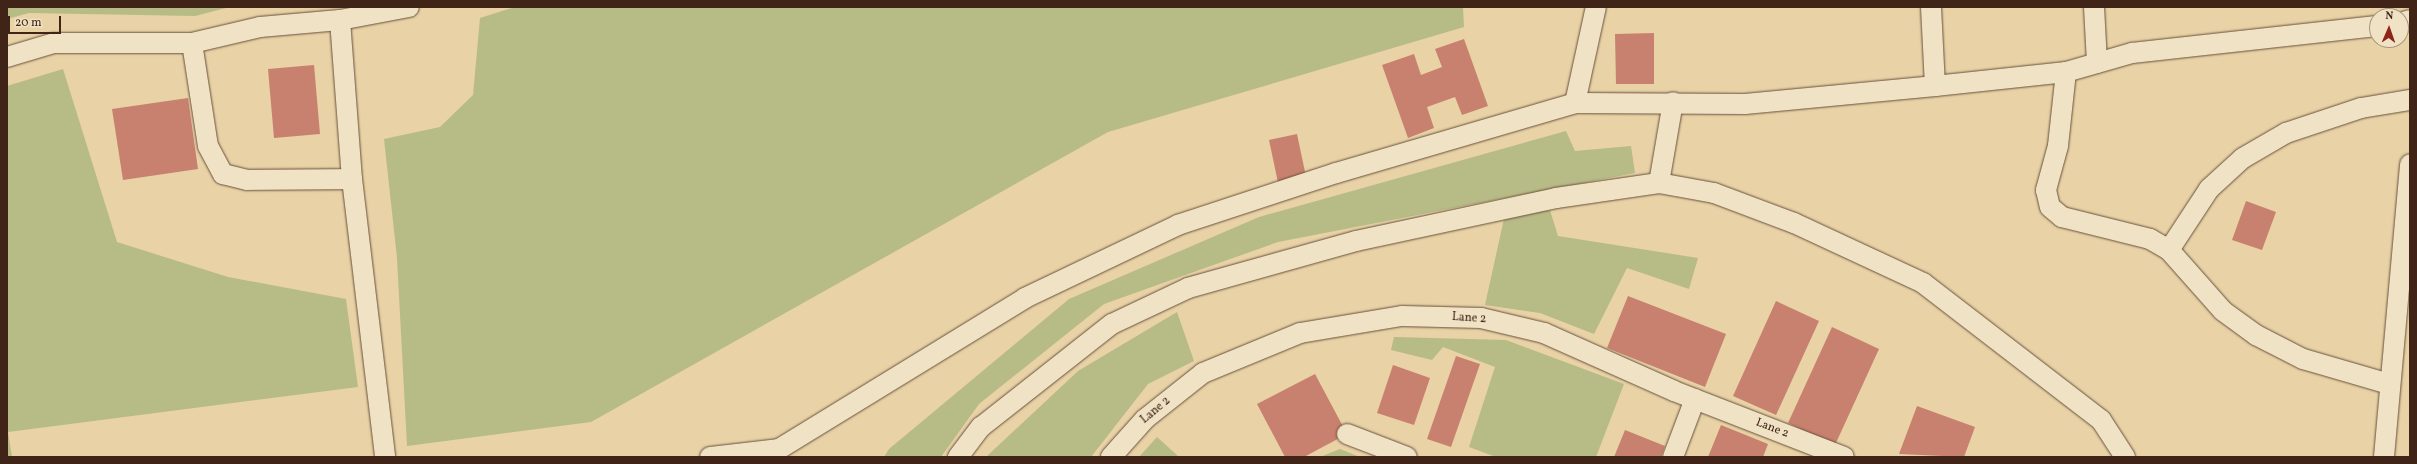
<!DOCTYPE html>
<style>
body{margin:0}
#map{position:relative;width:2417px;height:464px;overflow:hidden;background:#e8d2a6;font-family:Vollkorn,serif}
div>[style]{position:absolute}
.green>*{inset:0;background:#b7bb86}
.building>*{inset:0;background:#c9816f}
.roads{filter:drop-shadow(0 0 1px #69503b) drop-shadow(0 0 1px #69503b)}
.minor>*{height:20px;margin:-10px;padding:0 10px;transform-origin:10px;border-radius:10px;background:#f0e2c5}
span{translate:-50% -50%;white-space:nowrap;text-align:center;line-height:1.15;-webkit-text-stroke:3px #f0e2c5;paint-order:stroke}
.street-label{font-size:12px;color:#3f2417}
.frame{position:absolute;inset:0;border:8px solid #3f2417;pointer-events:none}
.north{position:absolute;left:2369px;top:8px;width:40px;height:40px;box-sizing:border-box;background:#f0e2c5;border:1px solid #a9967f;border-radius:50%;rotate:2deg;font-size:11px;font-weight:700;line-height:16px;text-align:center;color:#3f2417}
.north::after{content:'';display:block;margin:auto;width:14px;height:18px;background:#8f2418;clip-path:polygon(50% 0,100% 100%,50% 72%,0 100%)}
.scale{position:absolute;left:8px;top:16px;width:53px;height:18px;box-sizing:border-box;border:2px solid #3f2417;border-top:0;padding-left:5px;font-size:12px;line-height:14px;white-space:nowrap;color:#3f2417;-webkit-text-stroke:3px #f0e2c5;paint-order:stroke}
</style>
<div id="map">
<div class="green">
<i style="clip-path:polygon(7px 7px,230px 7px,195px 16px,29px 13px,7px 19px)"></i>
<i style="clip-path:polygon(515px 7px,1463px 7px,1464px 27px,1108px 132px,591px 422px,407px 446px,397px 258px,384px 139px,440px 127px,473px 95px,480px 18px)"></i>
<i style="clip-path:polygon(63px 69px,117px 242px,228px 277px,346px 299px,358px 387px,8px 432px,12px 457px,7px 457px,7px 86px)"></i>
<i style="clip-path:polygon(1566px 131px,1575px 151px,1631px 146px,1635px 173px,1278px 242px,1104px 304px,979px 404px,941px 457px,884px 457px,889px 449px,1069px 299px,1259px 217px)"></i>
<i style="clip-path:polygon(1550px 210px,1558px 236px,1698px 258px,1689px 289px,1627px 268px,1594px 334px,1540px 313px,1485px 305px,1505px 214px)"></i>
<i style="clip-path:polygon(1177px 312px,1194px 361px,1148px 384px,1091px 457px,986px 457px,1078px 371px)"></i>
<i style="clip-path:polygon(1394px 337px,1506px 340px,1624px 384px,1596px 457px,1496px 457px,1469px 447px,1495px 367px,1443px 347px,1432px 360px,1391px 350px)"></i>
<i style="clip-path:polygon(1157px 437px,1179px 457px,1139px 457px)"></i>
<i style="clip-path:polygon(1340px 449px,1360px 457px,1320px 457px)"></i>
</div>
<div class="building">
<i style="clip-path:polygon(1654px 33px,1654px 84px,1616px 84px,1615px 34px)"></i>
<i style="clip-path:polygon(1464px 39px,1488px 106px,1462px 115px,1455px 97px,1427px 107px,1434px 128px,1408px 138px,1382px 65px,1414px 54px,1421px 75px,1442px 67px,1435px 49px)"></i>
<i style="clip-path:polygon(314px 65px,320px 134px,274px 138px,268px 69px)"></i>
<i style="clip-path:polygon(188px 98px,198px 169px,123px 180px,112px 109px)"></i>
<i style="clip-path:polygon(1297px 134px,1308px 186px,1280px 192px,1269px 140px)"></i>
<i style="clip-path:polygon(2246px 201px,2276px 212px,2262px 250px,2232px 240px)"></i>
<i style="clip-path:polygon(1628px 296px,1726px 334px,1705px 387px,1607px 348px)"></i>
<i style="clip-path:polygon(1776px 301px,1819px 321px,1776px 415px,1733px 396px)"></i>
<i style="clip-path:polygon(1832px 327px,1879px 349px,1835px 445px,1788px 423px)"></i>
<i style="clip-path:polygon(1456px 356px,1480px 364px,1451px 447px,1427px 439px)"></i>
<i style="clip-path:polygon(1393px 365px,1430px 378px,1414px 425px,1377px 413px)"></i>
<i style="clip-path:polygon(1315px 374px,1347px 434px,1304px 457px,1285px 457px,1257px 404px)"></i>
<i style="clip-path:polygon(1917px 406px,1975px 427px,1964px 457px,1899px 454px)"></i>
<i style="clip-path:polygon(1721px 425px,1768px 444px,1763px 457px,1708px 457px)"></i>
<i style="clip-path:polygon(1625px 430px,1665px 446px,1661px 457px,1614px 457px)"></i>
</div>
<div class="roads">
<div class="minor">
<i style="left:1931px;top:7px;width:79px;rotate:87.1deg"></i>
<i style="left:2094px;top:7px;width:56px;rotate:86.9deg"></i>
<i style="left:340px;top:20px;width:159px;rotate:85.7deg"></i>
<i style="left:352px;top:179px;width:280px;rotate:83.2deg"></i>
<i style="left:2401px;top:23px;width:9px;rotate:-18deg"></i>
<i style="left:192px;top:43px;width:104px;rotate:81.2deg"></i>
<i style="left:208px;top:146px;width:32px;rotate:62deg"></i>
<i style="left:223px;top:174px;width:25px;rotate:14deg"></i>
<i style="left:247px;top:180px;width:105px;rotate:-0.5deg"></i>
<i style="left:7px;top:57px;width:49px;rotate:-16.6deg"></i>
<i style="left:54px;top:43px;width:138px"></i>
<i style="left:192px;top:43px;width:70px;rotate:-13.2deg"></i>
<i style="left:260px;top:27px;width:80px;rotate:-5deg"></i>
<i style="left:340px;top:20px;width:70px;rotate:-10.7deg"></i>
<i style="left:2066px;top:72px;width:74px;rotate:96.2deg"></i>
<i style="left:2058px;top:146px;width:46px;rotate:105.3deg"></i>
<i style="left:2046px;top:190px;width:17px;rotate:77deg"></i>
<i style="left:2050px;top:207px;width:16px;rotate:40deg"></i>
<i style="left:2062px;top:217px;width:91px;rotate:14deg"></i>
<i style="left:2150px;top:239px;width:22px;rotate:30deg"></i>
<i style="left:2169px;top:250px;width:81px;rotate:48.5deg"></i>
<i style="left:2223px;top:311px;width:41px;rotate:36deg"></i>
<i style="left:2256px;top:335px;width:53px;rotate:27.1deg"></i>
<i style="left:2303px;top:359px;width:90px;rotate:16.2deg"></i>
<i style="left:1575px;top:103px;width:98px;rotate:-77.7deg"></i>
<i style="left:1659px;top:183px;width:82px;rotate:-80.2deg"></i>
<i style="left:2169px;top:250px;width:73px;rotate:-56.7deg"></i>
<i style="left:2209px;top:189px;width:46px;rotate:-42.4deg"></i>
<i style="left:2243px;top:158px;width:50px;rotate:-30.2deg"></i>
<i style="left:2286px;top:133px;width:79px;rotate:-18.4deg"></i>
<i style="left:2361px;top:108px;width:50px;rotate:-9.3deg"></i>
<i style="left:1347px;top:434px;width:64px;rotate:21deg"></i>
<i style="left:710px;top:457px;width:69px;rotate:-6.6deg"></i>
<i style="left:779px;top:449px;width:289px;rotate:-31.5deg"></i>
<i style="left:1025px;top:298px;width:170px;rotate:-25.5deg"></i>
<i style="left:1178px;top:225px;width:166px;rotate:-18.2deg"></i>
<i style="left:1336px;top:173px;width:249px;rotate:-16.3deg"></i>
<i style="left:1575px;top:103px;width:170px;rotate:0.3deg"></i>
<i style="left:1745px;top:104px;width:191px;rotate:-5.4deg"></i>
<i style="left:1935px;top:86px;width:132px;rotate:-6.1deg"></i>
<i style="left:2066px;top:72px;width:69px;rotate:-16.1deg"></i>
<i style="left:2132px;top:53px;width:246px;rotate:-6.3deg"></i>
<i style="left:958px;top:457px;width:38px;rotate:-53deg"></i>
<i style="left:981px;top:427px;width:167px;rotate:-38.2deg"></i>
<i style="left:1112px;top:324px;width:84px;rotate:-25.3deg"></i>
<i style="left:1188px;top:288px;width:174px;rotate:-15.6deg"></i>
<i style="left:1356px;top:241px;width:205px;rotate:-12.1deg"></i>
<i style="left:1556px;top:198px;width:104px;rotate:-8.3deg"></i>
<i style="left:1659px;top:183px;width:56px;rotate:10.3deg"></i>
<i style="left:1714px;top:193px;width:85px;rotate:20.6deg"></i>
<i style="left:1794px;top:223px;width:142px;rotate:24.9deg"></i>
<i style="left:1923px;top:283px;width:225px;rotate:37.6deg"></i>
<i style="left:2101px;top:420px;width:44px;rotate:57deg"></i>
<i style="left:1111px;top:457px;width:51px;rotate:-48.2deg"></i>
<i style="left:1145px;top:419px;width:74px;rotate:-38.4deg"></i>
<i style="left:1203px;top:373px;width:105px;rotate:-22.4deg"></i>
<i style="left:1300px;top:333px;width:103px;rotate:-9.5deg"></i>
<i style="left:1402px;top:316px;width:79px;rotate:1.5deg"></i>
<i style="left:1481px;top:318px;width:65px;rotate:13.4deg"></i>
<i style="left:1544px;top:333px;width:142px;rotate:24deg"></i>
<i style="left:1674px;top:391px;width:182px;rotate:21.2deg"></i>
<i style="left:1673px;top:457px;width:62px;rotate:-69.2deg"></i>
<i style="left:2384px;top:457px;width:294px;rotate:-84.9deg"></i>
</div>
</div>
<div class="street-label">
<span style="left:1469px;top:319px;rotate:4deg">Lane 2</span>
<span style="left:1156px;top:411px;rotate:-40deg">Lane 2</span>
<span style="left:1772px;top:429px;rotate:21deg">Lane 2</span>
</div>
<div class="frame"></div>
<div class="north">N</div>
<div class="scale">20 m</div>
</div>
